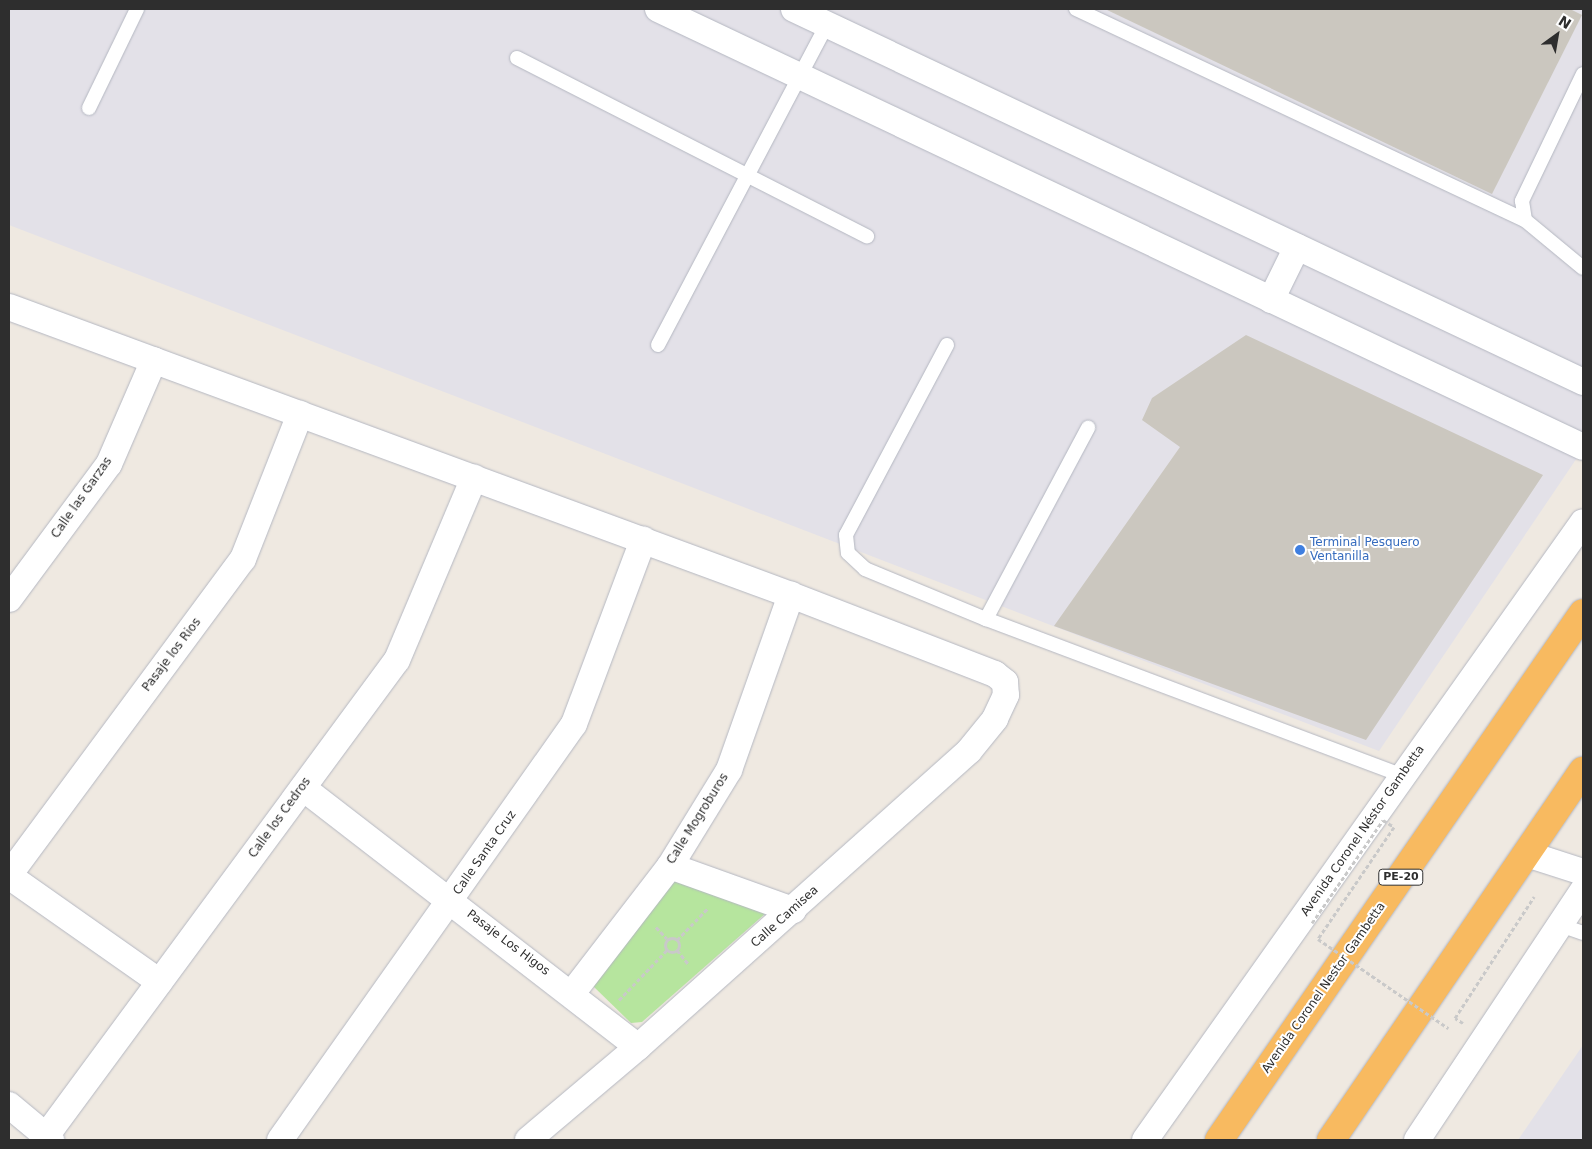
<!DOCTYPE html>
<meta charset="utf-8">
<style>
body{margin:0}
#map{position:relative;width:1592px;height:1149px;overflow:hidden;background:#efe9e1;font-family:"DejaVu Sans",sans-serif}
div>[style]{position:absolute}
.industrial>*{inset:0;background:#e3e1e8}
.green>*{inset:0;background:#b6e59e}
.building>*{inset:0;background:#cbc7bf}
.path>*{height:3px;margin-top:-1.5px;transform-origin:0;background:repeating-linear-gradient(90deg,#c9c9c9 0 4px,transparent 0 6.5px)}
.path>.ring{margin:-1.5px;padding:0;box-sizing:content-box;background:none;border:3px solid #c9c9c9;border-radius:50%}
.roads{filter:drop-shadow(0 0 1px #b4b7c1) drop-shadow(0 0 1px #b4b7c1)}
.service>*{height:14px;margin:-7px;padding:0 7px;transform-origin:7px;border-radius:7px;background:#fff}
.minor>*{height:26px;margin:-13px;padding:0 13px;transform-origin:13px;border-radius:13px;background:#fff}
.trunk>*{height:28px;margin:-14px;padding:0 14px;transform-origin:14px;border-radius:14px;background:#f8ba60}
.path-bridge>*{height:3px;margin-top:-1.5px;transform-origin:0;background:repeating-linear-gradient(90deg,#c9c9c9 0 4px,transparent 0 6.5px)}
.dots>*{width:14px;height:14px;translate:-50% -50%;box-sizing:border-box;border:2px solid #fff;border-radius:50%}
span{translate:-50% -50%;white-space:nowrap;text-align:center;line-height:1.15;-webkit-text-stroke:4px #fff;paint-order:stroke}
.shield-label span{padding:1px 4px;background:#fff;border:1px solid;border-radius:4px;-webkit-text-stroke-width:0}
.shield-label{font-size:11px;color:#2e2e2e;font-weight:700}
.street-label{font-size:12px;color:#2e2e2e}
.shop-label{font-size:12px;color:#366cbe}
.left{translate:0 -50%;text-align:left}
.frame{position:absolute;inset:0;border:10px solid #2e2e2e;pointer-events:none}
.north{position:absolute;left:1532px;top:10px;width:50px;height:50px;-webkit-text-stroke:4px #fff;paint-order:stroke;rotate:32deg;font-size:14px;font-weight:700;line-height:20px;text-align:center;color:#2e2e2e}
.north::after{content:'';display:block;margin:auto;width:18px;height:22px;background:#2e2e2e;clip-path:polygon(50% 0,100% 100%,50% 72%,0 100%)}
</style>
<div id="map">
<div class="industrial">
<i style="clip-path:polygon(9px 9px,1583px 9px,1583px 449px,1379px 751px,9px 225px)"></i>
<i style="clip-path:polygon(1583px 1045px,1583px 1140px,1518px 1140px)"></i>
</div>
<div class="green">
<i style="clip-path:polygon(678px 871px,766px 913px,642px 1022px,631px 1023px,593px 986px)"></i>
</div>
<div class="building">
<i style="clip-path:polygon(1105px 9px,1570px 9px,1582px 15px,1492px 194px)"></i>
<i style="clip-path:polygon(1246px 335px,1543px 475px,1366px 740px,1054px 626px,1180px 447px,1142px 420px,1152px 398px)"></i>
</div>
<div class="path">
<i style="left:656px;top:927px;width:16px;rotate:47deg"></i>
<i class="ring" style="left:665px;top:938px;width:11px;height:11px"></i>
<i style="left:677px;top:940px;width:45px;rotate:-45.9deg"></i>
<i style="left:677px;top:950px;width:19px;rotate:51deg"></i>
<i style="left:619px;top:1000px;width:69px;rotate:-46.2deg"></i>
<i style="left:1463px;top:1023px;width:9px;rotate:-148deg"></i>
<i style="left:1455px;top:1018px;width:145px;rotate:-56.9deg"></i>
</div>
<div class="roads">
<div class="service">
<i style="left:1076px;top:9px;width:496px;rotate:25.2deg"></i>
<i style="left:517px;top:58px;width:393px;rotate:27deg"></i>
<i style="left:1583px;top:74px;width:141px;rotate:115.7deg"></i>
<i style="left:1522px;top:201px;width:19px;rotate:81deg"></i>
<i style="left:1525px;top:220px;width:75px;rotate:39.6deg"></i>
<i style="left:89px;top:108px;width:110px;rotate:-64.1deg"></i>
<i style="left:658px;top:345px;width:362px;rotate:-62.2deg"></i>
<i style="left:947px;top:345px;width:215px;rotate:118deg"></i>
<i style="left:846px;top:535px;width:18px;rotate:84deg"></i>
<i style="left:848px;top:553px;width:23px;rotate:43deg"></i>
<i style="left:865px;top:569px;width:131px;rotate:22.5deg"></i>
<i style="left:986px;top:619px;width:444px;rotate:20.6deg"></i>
<i style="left:986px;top:619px;width:217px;rotate:-61.9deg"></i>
<i style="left:1560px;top:925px;width:24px;rotate:19deg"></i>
</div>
<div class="minor">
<i style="left:658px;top:9px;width:1023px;rotate:25.34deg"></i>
<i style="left:794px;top:9px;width:873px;rotate:25.3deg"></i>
<i style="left:1271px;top:300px;width:59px;rotate:-63.9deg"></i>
<i style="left:9px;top:307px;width:833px;rotate:20.22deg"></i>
<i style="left:791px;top:595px;width:219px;rotate:21.2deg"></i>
<i style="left:995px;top:674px;width:13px;rotate:39deg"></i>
<i style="left:1005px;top:682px;width:13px;rotate:86deg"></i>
<i style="left:1006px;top:695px;width:26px;rotate:115deg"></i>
<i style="left:995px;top:719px;width:41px;rotate:129.1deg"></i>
<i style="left:969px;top:751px;width:444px;rotate:138.2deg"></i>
<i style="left:638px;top:1047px;width:144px;rotate:139.8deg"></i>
<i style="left:9px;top:599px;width:168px;rotate:-53.5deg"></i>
<i style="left:109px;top:464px;width:113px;rotate:-66.6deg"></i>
<i style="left:303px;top:788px;width:423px;rotate:37.7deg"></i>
<i style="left:1527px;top:854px;width:59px;rotate:17.8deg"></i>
<i style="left:670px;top:866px;width:131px;rotate:19.7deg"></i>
<i style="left:9px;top:875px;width:393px;rotate:-53.5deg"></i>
<i style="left:243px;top:559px;width:156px;rotate:-68.5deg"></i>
<i style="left:9px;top:876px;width:184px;rotate:35.1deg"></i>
<i style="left:573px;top:992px;width:159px;rotate:-52.4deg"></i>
<i style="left:670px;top:866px;width:113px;rotate:-58.4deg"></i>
<i style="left:729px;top:770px;width:186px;rotate:-70.5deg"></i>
<i style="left:9px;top:1105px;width:55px;rotate:39.8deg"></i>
<i style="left:46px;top:1136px;width:591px;rotate:-53.6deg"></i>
<i style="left:397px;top:660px;width:198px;rotate:-67.1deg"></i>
<i style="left:280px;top:1140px;width:509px;rotate:-54.75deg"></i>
<i style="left:574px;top:724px;width:197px;rotate:-69.4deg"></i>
<i style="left:1145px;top:1140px;width:757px;rotate:-54.67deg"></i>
<i style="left:1417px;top:1140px;width:300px;rotate:-56.4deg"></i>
</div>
<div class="trunk">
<i style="left:1219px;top:1140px;width:640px;rotate:-55.37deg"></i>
<i style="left:1331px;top:1140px;width:447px;rotate:-55.7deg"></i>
</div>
</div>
<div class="path-bridge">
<i style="left:1312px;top:923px;width:125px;rotate:-55.4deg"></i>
<i style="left:1383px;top:820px;width:13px;rotate:32deg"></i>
<i style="left:1394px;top:827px;width:135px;rotate:124.2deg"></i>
<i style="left:1318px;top:939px;width:158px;rotate:34.4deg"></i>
</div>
<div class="dots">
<i style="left:1300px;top:550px;background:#3f7fe0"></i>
</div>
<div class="shield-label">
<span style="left:1401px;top:877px">PE-20</span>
</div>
<div class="street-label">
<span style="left:82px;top:498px;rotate:-55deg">Calle las Garzas</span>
<span style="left:172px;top:655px;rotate:-53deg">Pasaje los Rios</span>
<span style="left:280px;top:818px;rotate:-54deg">Calle los Cedros</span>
<span style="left:698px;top:819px;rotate:-58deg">Calle Mogroburos</span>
<span style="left:1363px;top:831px;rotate:-55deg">Avenida Coronel Néstor Gambetta</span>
<span style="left:485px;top:853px;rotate:-55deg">Calle Santa Cruz</span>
<span style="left:785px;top:917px;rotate:-42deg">Calle Camisea</span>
<span style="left:508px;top:943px;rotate:37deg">Pasaje Los Higos</span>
<span style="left:1324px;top:988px;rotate:-55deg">Avenida Coronel Nestor Gambetta</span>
</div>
<div class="shop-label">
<span class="left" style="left:1310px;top:550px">Terminal Pesquero<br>Ventanilla</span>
</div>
<div class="frame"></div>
<div class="north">N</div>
</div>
